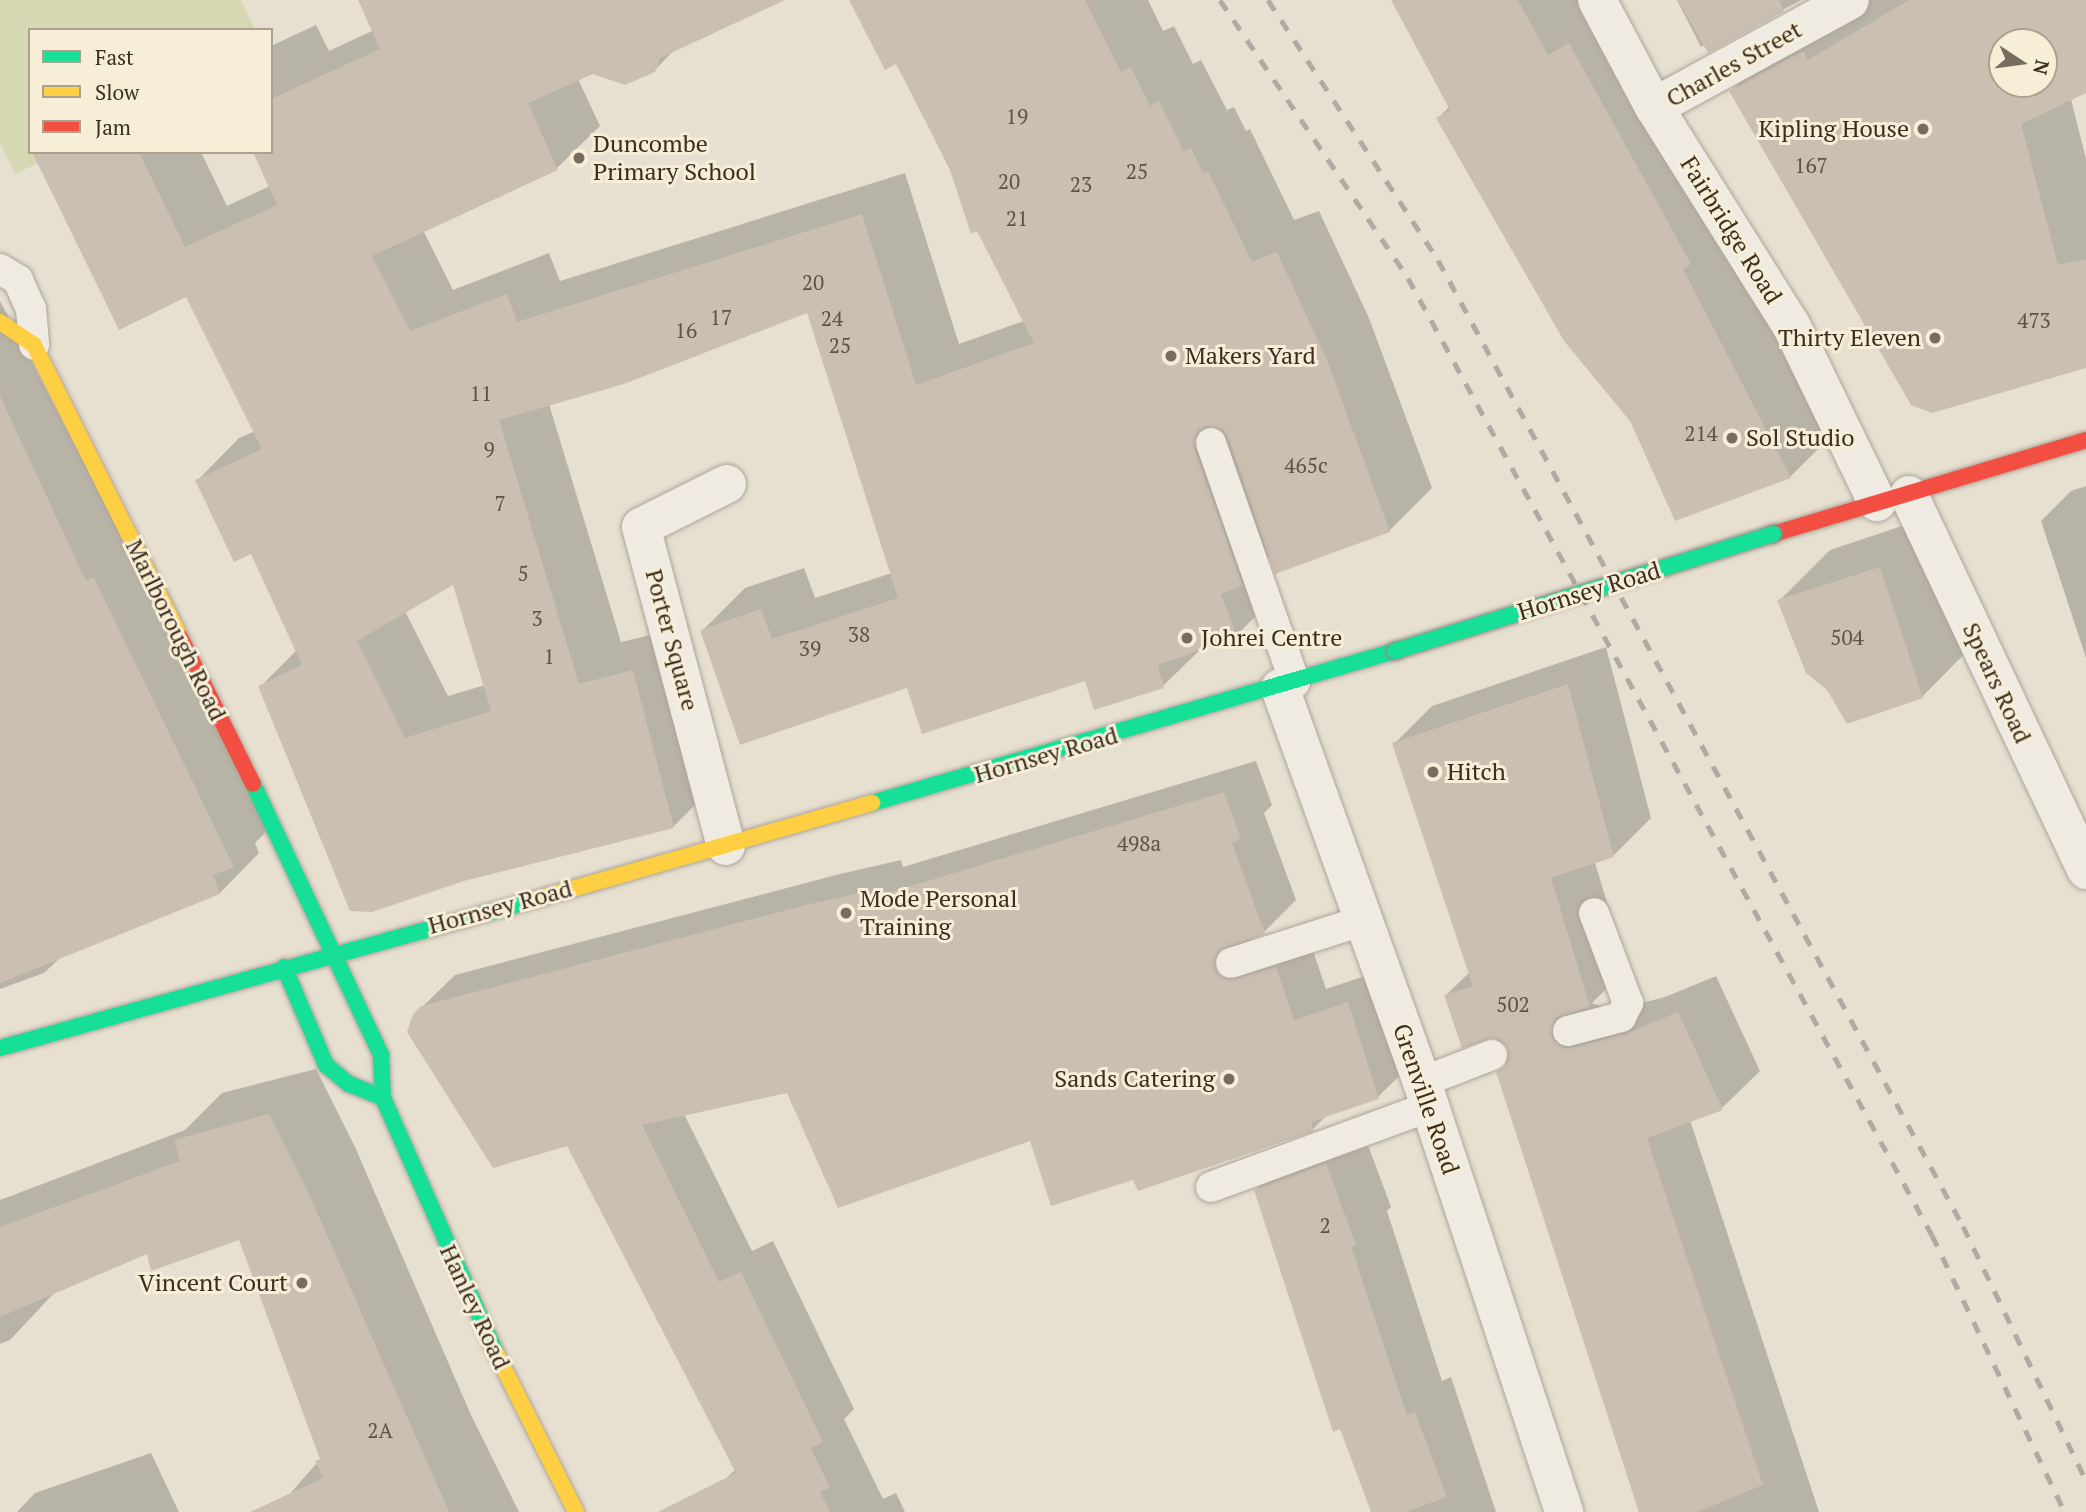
<!DOCTYPE html>
<style>
body{margin:0}
#map{position:relative;width:2086px;height:1512px;overflow:hidden;background:#e7e0d1;font-family:"PT Serif",serif}
div>[style]{position:absolute}
.green>*{inset:0;background:#d6d7b3}
.shadow>*{inset:0;background:#0003}
.building>*{inset:0;background:#cbbfb2}
.roads{filter:drop-shadow(0 0 2px #ada599) drop-shadow(0 0 2px #ada599)}
.lane>*{height:30px;margin:-15px;padding:0 15px;transform-origin:15px;border-radius:15px;background:#efebe3}
.street>*{height:38px;margin:-19px;padding:0 19px;transform-origin:19px;border-radius:19px;background:#efebe3}
.fast>*{height:16px;margin:-8px;padding:0 8px;transform-origin:8px;border-radius:8px;background:#16e098}
.slow>*{height:16px;margin:-8px;padding:0 8px;transform-origin:8px;border-radius:8px;background:#ffcf43}
.jam>*{height:16px;margin:-8px;padding:0 8px;transform-origin:8px;border-radius:8px;background:#f24e42}
.rail>*{height:5px;margin-top:-2.5px;transform-origin:0;background:repeating-linear-gradient(90deg,#afaaa2 0 12px,transparent 0 24px)}
.bridges{filter:drop-shadow(0 0 2px #928b80) drop-shadow(0 0 2px #928b80)}
.fast-bridge>*{height:16px;margin:-8px;padding:0 8px;transform-origin:8px;border-radius:8px;background:#16e098}
.dots>*{width:19px;height:19px;translate:-50% -50%;box-sizing:border-box;border:4px solid #f7eed8;border-radius:50%}
span{translate:-50% -50%;white-space:nowrap;text-align:center;line-height:1.15;-webkit-text-stroke:6px #f7eed8;paint-order:stroke}
.number-label{font-size:21px;color:#605244}
.number-label span{-webkit-text-stroke-width:0}
.street-label{font-size:24px;color:#3d2e20}
.poi-label{font-size:24px;color:#3d2e20}
.right{translate:-100% -50%;text-align:right}
.left{translate:0 -50%;text-align:left}
.legend{position:absolute;left:28px;top:28px;width:245px;height:126px;box-sizing:border-box;background:#f7eed8;border:2px solid #ada18e;margin:0;padding:9px 12px;list-style:none;font-size:21px;color:#3d2e20}
.legend li{display:flex;align-items:center;gap:14px;height:35px}
.legend b{width:35px;border:2px solid #ada18e}
.north{position:absolute;left:1988px;top:28px;width:70px;height:70px;box-sizing:border-box;background:#f7eed8;border:2px solid #ada18e;border-radius:50%;rotate:103deg;font-size:19px;font-weight:700;line-height:28px;text-align:center;color:#3d2e20}
.north::after{content:'';display:block;margin:auto;width:24px;height:32px;background:#786c5e;clip-path:polygon(50% 0,100% 100%,50% 72%,0 100%)}
</style>
<div id="map">
<div class="green">
<i style="clip-path:polygon(0 0,241px 0,255px 30px,30px 30px,30px 152px,62px 152px,15px 174px,0 143px)"></i>
</div>
<div class="shadow">
<i style="clip-path:polygon(evenodd,360px 0,759px 0,675px 49px,654px 71px,592px 72px,578px 79px,600px 126px,557px 168px,423px 230px,453px 290px,549px 253px,560px 281px,905px 173px,959px 344px,1024px 321px,897px 62px,853px 0,1148px 0,1163px 31px,1174px 26px,1193px 64px,1201px 60px,1227px 110px,1234px 107px,1246px 131px,1250px 129px,1294px 220px,1319px 211px,1369px 318px,1432px 488px,1390px 530px,1276px 572px,1271px 555px,1266px 560px,1278px 593px,1236px 636px,1202px 648px,1163px 686px,1087px 679px,908px 686px,702px 631px,745px 588px,804px 568px,815px 598px,892px 573px,808px 310px,549px 404px,621px 642px,675px 629px,716px 784px,673px 827px,464px 879px,260px 687px,297px 650px,252px 552px,197px 481px,239px 438px,255px 431px,187px 295px,52px 152px,201px 152px,227px 206px,270px 186px,271px 46px,316px 25px,329px 51px,374px 30px,360px 0,454px 583px,485px 685px,448px 696px,405px 611px,454px 583px)"></i>
<i style="clip-path:polygon(1393px 0,1586px 0,1834px 433px,1790px 477px,1631px 420px,1438px 118px,1450px 106px)"></i>
<i style="clip-path:polygon(1677px 0,1801px 0,1708px 50px,1705px 45px,1701px 47px)"></i>
<i style="clip-path:polygon(evenodd,1861px 0,2086px 0,2086px 92px,2071px 99px,2086px 159px,2086px 359px,1731px 91px,1776px 46px,1861px 0,2002px 42px,2044px 42px,2044px 84px,2002px 84px,2002px 42px)"></i>
<i style="clip-path:polygon(0 301px,272px 826px,255px 843px,259px 853px,220px 893px,62px 956px,44px 973px,0 989px)"></i>
<i style="clip-path:polygon(2086px 486px,2086px 658px,2041px 521px,2071px 491px)"></i>
<i style="clip-path:polygon(1932px 516px,1973px 645px,1922px 697px,1779px 601px,1830px 550px)"></i>
<i style="clip-path:polygon(1606px 647px,1651px 818px,1613px 856px,1595px 863px,1627px 968px,1592px 1003px,1611px 1011px,1665px 997px,1716px 976px,1760px 1071px,1722px 1108px,1690px 1120px,1819px 1512px,1639px 1512px,1498px 1073px,1508px 1063px,1510px 1049px,1446px 995px,1470px 972px,1394px 744px,1432px 706px)"></i>
<i style="clip-path:polygon(1256px 761px,1272px 805px,1264px 813px,1296px 900px,1264px 932px,1248px 938px,1261px 949px,1308px 936px,1326px 989px,1380px 971px,1410px 1065px,1378px 1097px,1328px 1114px,1313px 1129px,1134px 1178px,1031px 1139px,789px 1091px,684px 1114px,752px 1251px,773px 1241px,854px 1409px,844px 1419px,883px 1499px,896px 1493px,905px 1512px,737px 1512px,723px 1481px,736px 1469px,568px 1144px,414px 1015px,455px 975px,840px 874px,901px 860px,903px 867px)"></i>
<i style="clip-path:polygon(316px 1069px,355px 1147px,471px 1415px,519px 1512px,295px 1512px,288px 1496px,322px 1457px,240px 1237px,148px 1251px,56px 1291px,10px 1340px,0 1344px,0 1200px,185px 1130px,222px 1093px)"></i>
<i style="clip-path:polygon(1362px 1129px,1391px 1207px,1387px 1211px,1442px 1381px,1451px 1377px,1496px 1512px,1373px 1512px,1256px 1190px,1291px 1155px)"></i>
<i style="clip-path:polygon(151px 1453px,179px 1512px,17px 1512px,35px 1493px)"></i>
</div>
<div class="building">
<i style="clip-path:polygon(evenodd,358px 0,785px 0,660px 58px,655px 72px,625px 85px,593px 74px,528px 103px,558px 170px,372px 256px,410px 331px,507px 294px,517px 322px,862px 214px,916px 385px,1034px 343px,977px 231px,971px 234px,949px 167px,896px 64px,885px 70px,849px 0,1085px 0,1121px 72px,1131px 67px,1150px 106px,1159px 101px,1184px 152px,1191px 148px,1203px 173px,1208px 171px,1252px 262px,1277px 252px,1327px 360px,1390px 532px,1275px 574px,1228px 437px,1222px 429px,1206px 426px,1197px 432px,1194px 448px,1243px 586px,1221px 594px,1237px 637px,1158px 665px,1164px 688px,1094px 710px,1085px 681px,922px 734px,907px 688px,740px 745px,700px 630px,761px 609px,772px 639px,898px 598px,807px 313px,624px 384px,499px 420px,579px 684px,633px 670px,674px 828px,464px 881px,372px 912px,350px 911px,258px 686px,302px 665px,251px 554px,234px 562px,195px 480px,262px 449px,186px 297px,119px 330px,32px 152px,139px 152px,185px 247px,277px 205px,253px 152px,271px 152px,271px 99px,380px 49px,358px 0,453px 585px,491px 711px,405px 738px,357px 641px,453px 585px)"></i>
<i style="clip-path:polygon(1391px 0,1518px 0,1548px 55px,1569px 43px,1691px 264px,1683px 269px,1791px 478px,1675px 521px,1630px 421px,1564px 341px,1436px 118px,1450px 110px)"></i>
<i style="clip-path:polygon(1678px 0,1779px 0,1784px 11px,1708px 53px)"></i>
<i style="clip-path:polygon(evenodd,1909px 0,2086px 0,2086px 93px,2021px 124px,2058px 265px,2086px 259px,2086px 368px,1932px 413px,1911px 405px,1729px 91px,1803px 51px,1808px 60px,1909px 0,2002px 42px,2044px 42px,2044px 84px,2002px 84px,2002px 42px)"></i>
<i style="clip-path:polygon(0 396px,86px 581px,94px 578px,234px 867px,213px 875px,220px 894px,0 983px)"></i>
<i style="clip-path:polygon(1880px 567px,1923px 698px,1847px 724px,1827px 690px,1806px 673px,1777px 600px)"></i>
<i style="clip-path:polygon(1568px 684px,1614px 857px,1551px 878px,1590px 1007px,1556px 1018px,1551px 1036px,1563px 1048px,1572px 1048px,1625px 1034px,1678px 1012px,1723px 1110px,1647px 1138px,1763px 1485px,1697px 1512px,1639px 1512px,1496px 1072px,1506px 1065px,1508px 1049px,1494px 1038px,1462px 1048px,1444px 995px,1473px 987px,1392px 743px)"></i>
<i style="clip-path:polygon(1224px 792px,1241px 839px,1232px 843px,1265px 934px,1219px 951px,1215px 969px,1228px 980px,1276px 967px,1294px 1020px,1348px 1002px,1379px 1099px,1311px 1122px,1314px 1131px,1138px 1191px,1133px 1180px,1051px 1206px,1030px 1141px,838px 1208px,787px 1093px,642px 1125px,719px 1282px,741px 1272px,823px 1442px,811px 1448px,830px 1488px,820px 1492px,830px 1512px,658px 1512px,736px 1473px,567px 1146px,493px 1168px,407px 1032px,413px 1014px,421px 1006px,806px 905px,869px 891px,871px 898px)"></i>
<i style="clip-path:polygon(269px 1114px,309px 1194px,449px 1512px,250px 1512px,323px 1478px,315px 1461px,320px 1459px,239px 1240px,151px 1271px,147px 1254px,0 1317px,0 1227px,180px 1161px,174px 1140px)"></i>
<i style="clip-path:polygon(1326px 1163px,1356px 1245px,1351px 1246px,1407px 1415px,1415px 1412px,1447px 1497px,1406px 1512px,1371px 1512px,1340px 1429px,1333px 1432px,1254px 1190px)"></i>
</div>
<div class="roads">
<div class="lane">
<i style="left:0;top:269px;width:21px;rotate:31deg"></i>
<i style="left:18px;top:280px;width:32px;rotate:66deg"></i>
<i style="left:31px;top:309px;width:36px;rotate:85deg"></i>
<i style="left:1211px;top:443px;width:254px;rotate:70.7deg"></i>
<i style="left:1231px;top:963px;width:138px;rotate:-17.8deg"></i>
<i style="left:1568px;top:1031px;width:55px;rotate:-14.8deg"></i>
<i style="left:1621px;top:1017px;width:16px;rotate:-63deg"></i>
<i style="left:1628px;top:1003px;width:96px;rotate:-110.7deg"></i>
<i style="left:1422px;top:1082px;width:75px;rotate:-21.1deg"></i>
<i style="left:1211px;top:1187px;width:232px;rotate:-20.2deg"></i>
</div>
<div class="street">
<i style="left:1597px;top:0;width:121px;rotate:62deg"></i>
<i style="left:1654px;top:107px;width:257px;rotate:57.9deg"></i>
<i style="left:1791px;top:325px;width:197px;rotate:64.1deg"></i>
<i style="left:1654px;top:107px;width:223px;rotate:-28.6deg"></i>
<i style="left:1909px;top:495px;width:415px;rotate:64.7deg"></i>
<i style="left:1280px;top:688px;width:419px;rotate:70.2deg"></i>
<i style="left:1422px;top:1082px;width:453px;rotate:71.7deg"></i>
<i style="left:726px;top:846px;width:330px;rotate:-104.9deg"></i>
<i style="left:641px;top:527px;width:96px;rotate:-26.6deg"></i>
</div>
<div class="fast">
<i style="left:253px;top:784px;width:300px;rotate:64.7deg"></i>
<i style="left:381px;top:1055px;width:43px;rotate:87.3deg"></i>
<i style="left:383px;top:1098px;width:279px;rotate:66.1deg"></i>
<i style="left:872px;top:803px;width:545px;rotate:-16.21deg"></i>
<i style="left:284px;top:967px;width:107px;rotate:66.8deg"></i>
<i style="left:326px;top:1065px;width:30px;rotate:40deg"></i>
<i style="left:349px;top:1084px;width:37px;rotate:22deg"></i>
<i style="left:0;top:1048px;width:550px;rotate:-15.5deg"></i>
</div>
<div class="slow">
<i style="left:0;top:322px;width:41px;rotate:34.1deg"></i>
<i style="left:34px;top:345px;width:326px;rotate:63.4deg"></i>
<i style="left:530px;top:901px;width:356px;rotate:-16deg"></i>
<i style="left:496px;top:1353px;width:178px;rotate:63.3deg"></i>
</div>
<div class="jam">
<i style="left:1773px;top:534px;width:327px;rotate:-16.7deg"></i>
<i style="left:180px;top:637px;width:164px;rotate:63.6deg"></i>
</div>
</div>
<div class="rail">
<i style="left:1220px;top:0;width:336px;rotate:55.9deg"></i>
<i style="left:1408px;top:278px;width:1091px;rotate:61.3deg"></i>
<i style="left:1932px;top:1235px;width:307px;rotate:64.4deg"></i>
<i style="left:1268px;top:0;width:311px;rotate:56.8deg"></i>
<i style="left:1438px;top:260px;width:1099px;rotate:61.48deg"></i>
<i style="left:1963px;top:1226px;width:283px;rotate:64.2deg"></i>
</div>
<div class="bridges">
<div class="fast-bridge">
<i style="left:1395px;top:651px;width:396px;rotate:-17.2deg"></i>
</div>
</div>
<div class="dots">
<i style="left:1923px;top:129px;background:#786c5e"></i>
<i style="left:579px;top:158px;background:#786c5e"></i>
<i style="left:1935px;top:338px;background:#786c5e"></i>
<i style="left:1171px;top:356px;background:#786c5e"></i>
<i style="left:1732px;top:438px;background:#786c5e"></i>
<i style="left:1187px;top:638px;background:#786c5e"></i>
<i style="left:1433px;top:772px;background:#786c5e"></i>
<i style="left:846px;top:913px;background:#786c5e"></i>
<i style="left:1229px;top:1079px;background:#786c5e"></i>
<i style="left:302px;top:1283px;background:#786c5e"></i>
</div>
<div class="number-label">
<span style="left:1017px;top:116px">19</span>
<span style="left:1811px;top:165px">167</span>
<span style="left:1137px;top:171px">25</span>
<span style="left:1009px;top:181px">20</span>
<span style="left:1081px;top:184px">23</span>
<span style="left:1017px;top:218px">21</span>
<span style="left:813px;top:282px">20</span>
<span style="left:721px;top:317px">17</span>
<span style="left:832px;top:318px">24</span>
<span style="left:2034px;top:320px">473</span>
<span style="left:686px;top:330px">16</span>
<span style="left:840px;top:345px">25</span>
<span style="left:481px;top:393px">11</span>
<span style="left:1701px;top:433px">214</span>
<span style="left:489px;top:449px">9</span>
<span style="left:1306px;top:465px">465c</span>
<span style="left:500px;top:503px">7</span>
<span style="left:523px;top:573px">5</span>
<span style="left:537px;top:618px">3</span>
<span style="left:859px;top:634px">38</span>
<span style="left:1847px;top:637px">504</span>
<span style="left:810px;top:648px">39</span>
<span style="left:549px;top:656px">1</span>
<span style="left:1139px;top:843px">498a</span>
<span style="left:1513px;top:1004px">502</span>
<span style="left:1325px;top:1225px">2</span>
<span style="left:380px;top:1430px">2A</span>
</div>
<div class="street-label">
<span style="left:1734px;top:64px;rotate:-29deg">Charles Street</span>
<span style="left:1731px;top:230px;rotate:58deg">Fairbridge Road</span>
<span style="left:1589px;top:591px;rotate:-17deg">Hornsey Road</span>
<span style="left:176px;top:630px;rotate:64deg">Marlborough Road</span>
<span style="left:672px;top:640px;rotate:75deg">Porter Square</span>
<span style="left:1997px;top:683px;rotate:65deg">Spears Road</span>
<span style="left:1046px;top:755px;rotate:-16deg">Hornsey Road</span>
<span style="left:500px;top:907px;rotate:-15deg">Hornsey Road</span>
<span style="left:1426px;top:1099px;rotate:71deg">Grenville Road</span>
<span style="left:475px;top:1307px;rotate:65deg">Hanley Road</span>
</div>
<div class="poi-label">
<span class="right" style="left:1909px;top:129px">Kipling House</span>
<span class="left" style="left:593px;top:158px">Duncombe<br>Primary School</span>
<span class="right" style="left:1921px;top:338px">Thirty Eleven</span>
<span class="left" style="left:1185px;top:356px">Makers Yard</span>
<span class="left" style="left:1746px;top:438px">Sol Studio</span>
<span class="left" style="left:1201px;top:638px">Johrei Centre</span>
<span class="left" style="left:1447px;top:772px">Hitch</span>
<span class="left" style="left:860px;top:913px">Mode Personal<br>Training</span>
<span class="right" style="left:1215px;top:1079px">Sands Catering</span>
<span class="right" style="left:288px;top:1283px">Vincent Court</span>
</div>
<ul class="legend">
<li><b style="height:9px;background:#16e098"></b>Fast</li>
<li><b style="height:9px;background:#ffcf43"></b>Slow</li>
<li><b style="height:9px;background:#f24e42"></b>Jam</li>
</ul>
<div class="north">N</div>
</div>
